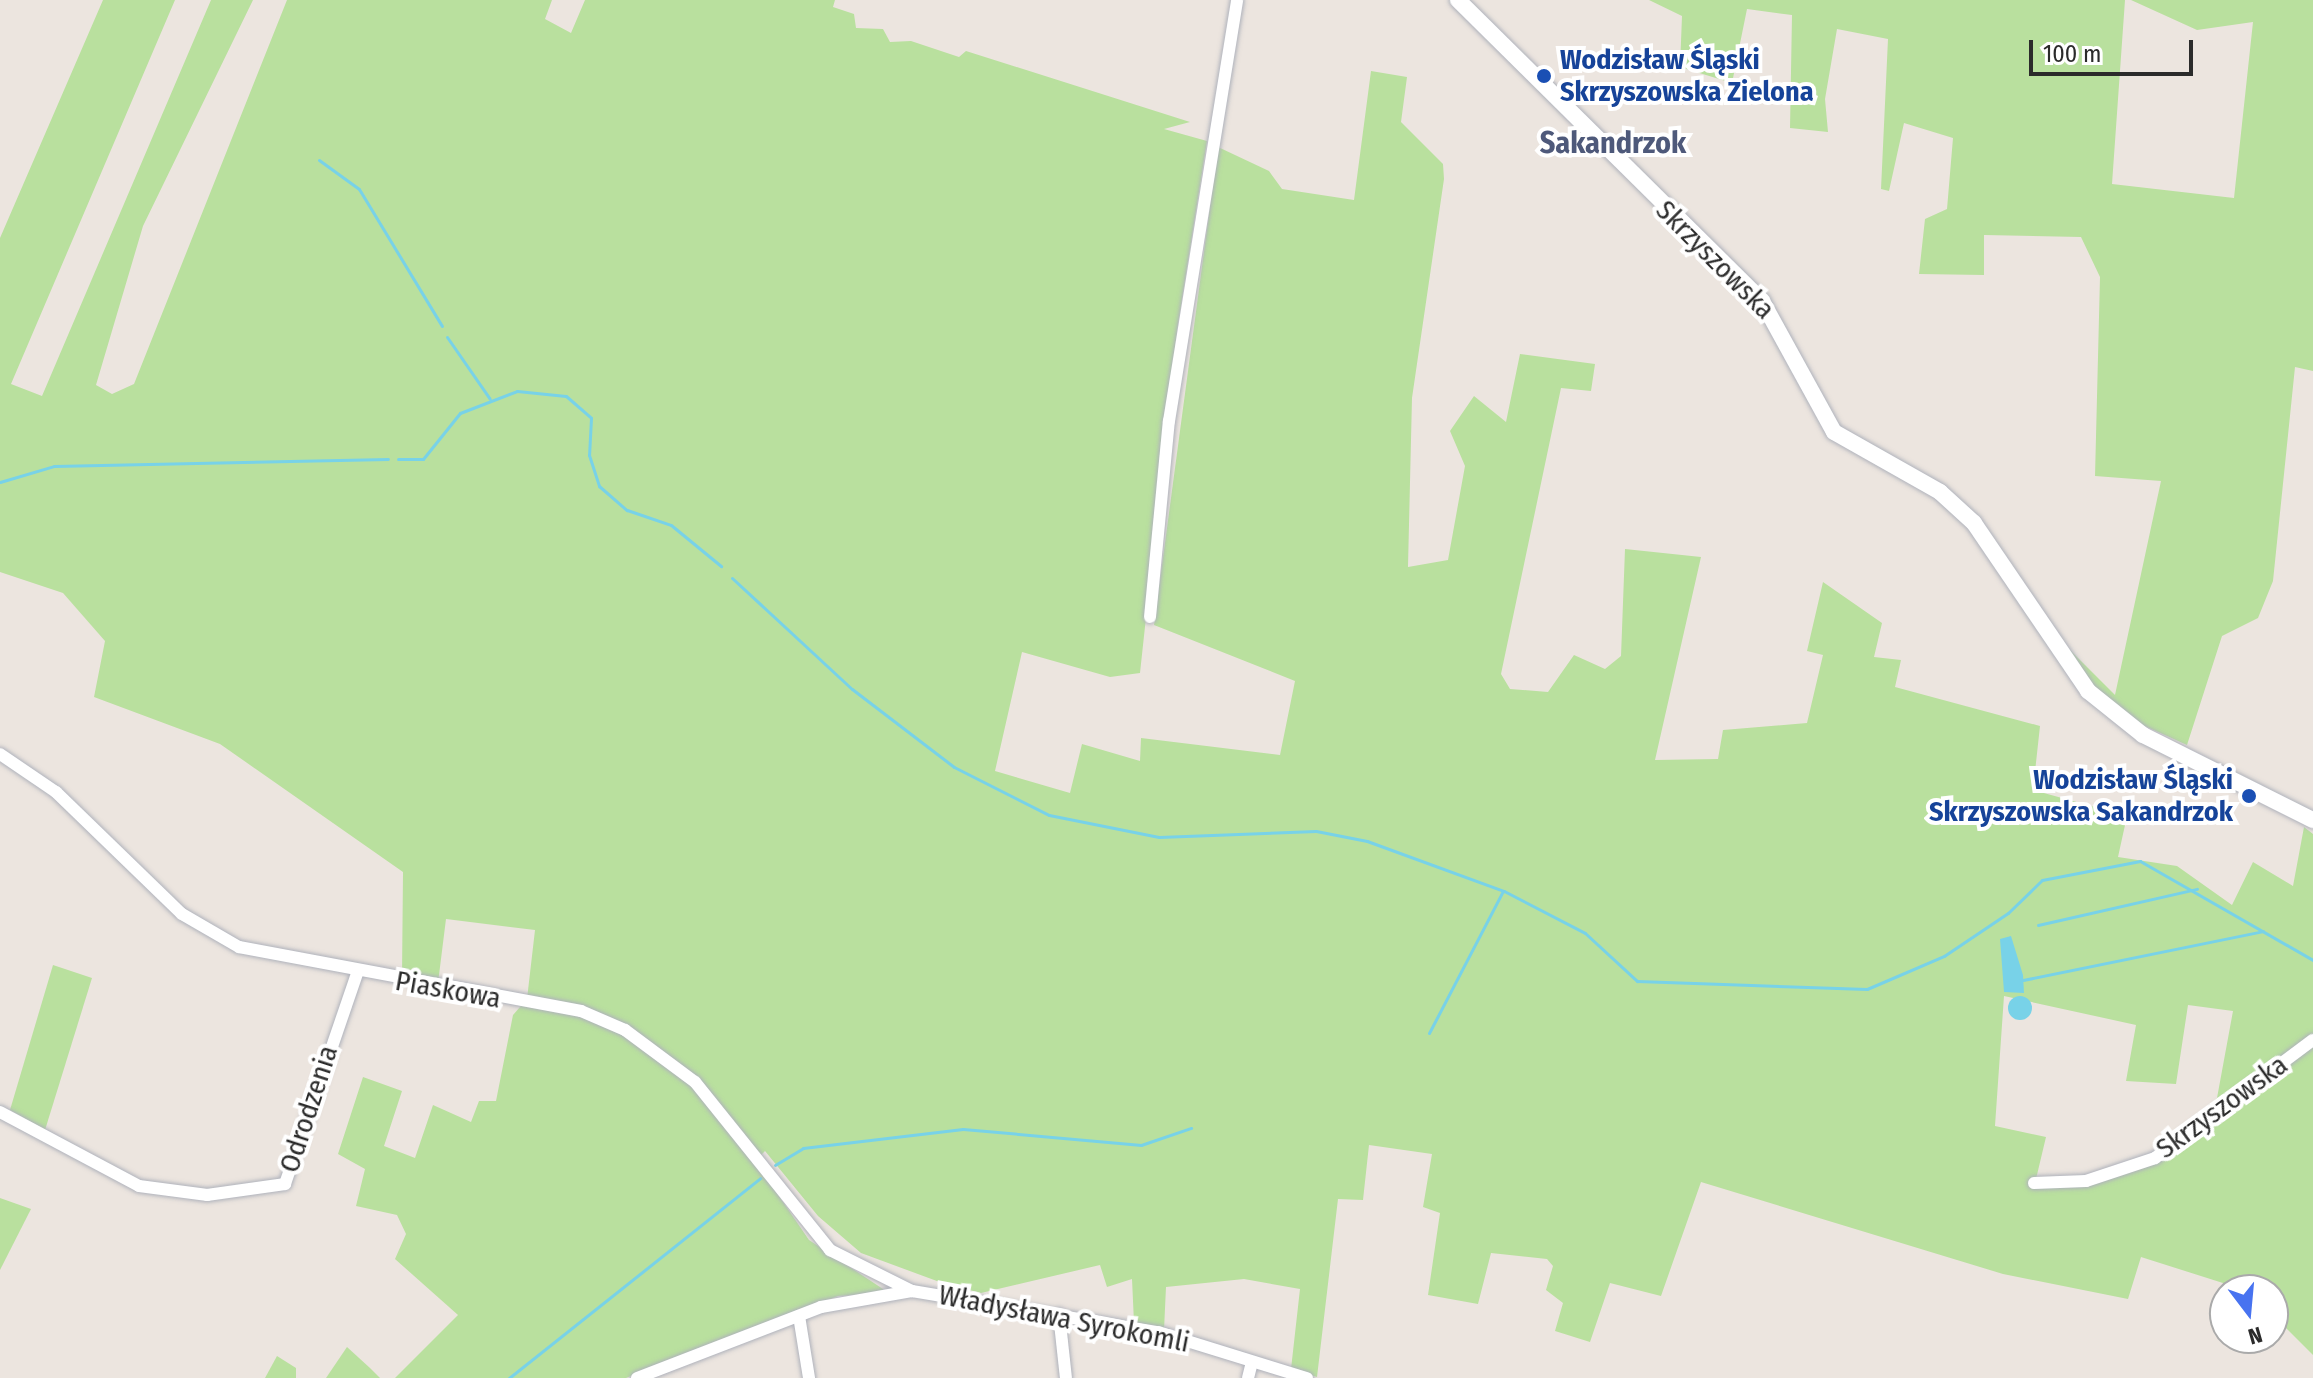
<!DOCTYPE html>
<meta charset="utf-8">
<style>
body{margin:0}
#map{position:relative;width:2313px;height:1378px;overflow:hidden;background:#ece5df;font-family:"Fira Sans Condensed",sans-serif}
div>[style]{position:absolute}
.green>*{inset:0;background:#b9e09e}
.water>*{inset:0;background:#78d2e8}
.round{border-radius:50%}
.stream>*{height:3px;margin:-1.5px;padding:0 1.5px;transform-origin:1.5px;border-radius:1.5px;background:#78d2e8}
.roads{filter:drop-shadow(0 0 2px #afb2bb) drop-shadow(0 0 2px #afb2bb)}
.street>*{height:12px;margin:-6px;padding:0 6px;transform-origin:6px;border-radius:6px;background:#fff}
.secondary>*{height:16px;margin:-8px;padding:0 8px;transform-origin:8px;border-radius:8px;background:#fff}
.dots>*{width:22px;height:22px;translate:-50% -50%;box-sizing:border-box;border:4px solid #fff;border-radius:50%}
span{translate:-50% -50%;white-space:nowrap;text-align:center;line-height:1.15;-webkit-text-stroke:8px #fff;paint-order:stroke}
.transit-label{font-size:28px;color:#164399;font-weight:700}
.left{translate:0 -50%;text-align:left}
.right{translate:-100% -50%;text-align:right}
.street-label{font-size:28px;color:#2b2b2b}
.neighbourhood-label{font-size:30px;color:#4e597a;font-weight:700}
.north{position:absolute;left:2209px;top:1274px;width:80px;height:80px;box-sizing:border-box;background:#fff;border:2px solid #aaa;border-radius:50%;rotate:164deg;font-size:22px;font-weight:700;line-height:32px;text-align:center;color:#2b2b2b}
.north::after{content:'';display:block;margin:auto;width:28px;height:36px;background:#4873f0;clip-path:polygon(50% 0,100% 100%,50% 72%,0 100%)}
.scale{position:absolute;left:2029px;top:40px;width:164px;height:36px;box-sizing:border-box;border:4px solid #2b2b2b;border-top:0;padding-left:10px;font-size:24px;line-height:28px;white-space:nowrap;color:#2b2b2b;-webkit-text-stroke:6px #fff;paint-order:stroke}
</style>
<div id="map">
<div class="green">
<i style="clip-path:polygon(evenodd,103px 0,175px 0,11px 384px,42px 396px,211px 0,253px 0,143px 226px,96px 385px,112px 394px,134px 384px,287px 0,552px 0,545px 19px,571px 33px,585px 0,835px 0,833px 7px,854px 14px,856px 28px,883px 29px,890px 42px,911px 41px,959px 57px,966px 51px,1190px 122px,1164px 129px,1207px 141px,1177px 331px,1140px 673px,1110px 677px,1022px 652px,995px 771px,1070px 793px,1082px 744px,1140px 761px,1141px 738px,1280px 755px,1295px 681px,1154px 625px,1218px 147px,1269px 171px,1282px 189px,1354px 200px,1371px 71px,1407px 77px,1401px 122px,1443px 164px,1444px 179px,1412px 398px,1408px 567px,1448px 560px,1465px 466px,1450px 431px,1474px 396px,1506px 422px,1520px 354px,1595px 364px,1591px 391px,1561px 388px,1501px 674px,1510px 689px,1548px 692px,1574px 655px,1605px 669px,1621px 656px,1625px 549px,1701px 557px,1655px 760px,1718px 759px,1723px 730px,1807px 723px,1823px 655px,1807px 651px,1823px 582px,1882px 623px,1874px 657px,1901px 660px,1895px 687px,2040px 726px,2033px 790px,2127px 816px,2118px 857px,2177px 866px,2232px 905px,2253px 862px,2293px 886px,2304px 827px,2313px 834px,2313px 1355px,2273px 1315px,2273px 1290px,2245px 1290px,2141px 1257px,2128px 1299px,2003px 1274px,1701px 1182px,1661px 1296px,1610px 1283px,1590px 1342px,1555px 1331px,1563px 1303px,1546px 1290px,1553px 1266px,1547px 1259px,1491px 1253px,1478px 1304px,1428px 1295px,1440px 1213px,1423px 1207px,1432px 1154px,1369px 1145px,1363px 1200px,1338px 1199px,1317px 1377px,1291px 1369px,1300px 1289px,1244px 1279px,1166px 1287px,1164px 1330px,1134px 1323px,1132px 1279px,1107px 1287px,1100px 1265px,981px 1293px,945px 1284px,861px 1253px,818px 1216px,765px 1151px,755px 1161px,809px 1240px,889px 1293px,838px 1296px,626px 1378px,395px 1378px,458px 1315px,395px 1259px,406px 1234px,397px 1215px,356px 1206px,365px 1169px,338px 1154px,363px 1077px,402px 1091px,384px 1146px,415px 1158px,433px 1105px,471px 1122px,479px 1101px,496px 1101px,513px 1015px,527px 999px,535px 930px,446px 919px,438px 983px,402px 975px,403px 872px,220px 744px,94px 697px,105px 641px,63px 593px,0 572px,0 238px,103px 0,2004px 996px,2136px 1025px,2126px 1081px,2176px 1084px,2188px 1005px,2233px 1011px,2217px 1098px,2147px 1161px,2110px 1173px,2036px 1179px,2046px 1137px,1995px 1126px,2004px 996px)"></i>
<i style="clip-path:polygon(1649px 0,2125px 0,2112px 184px,2234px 198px,2253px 22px,2197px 30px,2131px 0,2313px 0,2313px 371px,2295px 367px,2273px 581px,2258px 618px,2222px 636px,2187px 745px,2136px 722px,2085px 683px,2062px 642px,2115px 695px,2161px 481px,2095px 476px,2100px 277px,2081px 237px,1984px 235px,1984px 275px,1919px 274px,1925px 219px,1947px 209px,1953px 138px,1904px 123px,1889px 191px,1881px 189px,1888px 39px,1837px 29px,1825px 99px,1828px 132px,1790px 128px,1792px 15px,1747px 9px,1732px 83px,1680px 67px,1682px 16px)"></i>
<i style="clip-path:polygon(53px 965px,92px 978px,45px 1130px,10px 1110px)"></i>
<i style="clip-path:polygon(0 1198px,31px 1209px,0 1270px)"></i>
<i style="clip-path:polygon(347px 1347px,370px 1368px,380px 1378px,326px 1378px)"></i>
<i style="clip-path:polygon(277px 1356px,296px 1368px,296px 1378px,265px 1378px)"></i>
</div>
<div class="water">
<i style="clip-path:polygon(2011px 936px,2023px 975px,2024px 993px,2004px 992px,2000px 939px)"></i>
<i class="round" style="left:2008px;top:996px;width:24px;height:24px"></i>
</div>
<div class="stream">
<i style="left:319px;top:160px;width:49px;rotate:35.9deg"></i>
<i style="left:359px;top:189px;width:160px;rotate:58.8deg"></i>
<i style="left:447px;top:337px;width:75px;rotate:55.3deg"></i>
<i style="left:398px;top:459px;width:25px"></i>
<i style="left:423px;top:459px;width:59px;rotate:-51.2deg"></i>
<i style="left:460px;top:413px;width:61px;rotate:-21.1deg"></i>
<i style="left:517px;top:391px;width:49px;rotate:5.8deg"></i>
<i style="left:566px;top:396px;width:33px;rotate:41deg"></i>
<i style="left:591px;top:418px;width:37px;rotate:93deg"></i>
<i style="left:589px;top:455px;width:33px;rotate:72deg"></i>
<i style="left:599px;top:486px;width:37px;rotate:41deg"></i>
<i style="left:627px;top:510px;width:46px;rotate:18.8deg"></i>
<i style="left:671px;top:525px;width:65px;rotate:39.4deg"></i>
<i style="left:0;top:482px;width:56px;rotate:-16.5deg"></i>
<i style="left:54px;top:466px;width:334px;rotate:-1.2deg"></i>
<i style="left:732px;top:578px;width:163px;rotate:42.8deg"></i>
<i style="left:852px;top:689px;width:128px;rotate:37.4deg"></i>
<i style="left:954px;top:767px;width:106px;rotate:26.8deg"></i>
<i style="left:1049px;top:815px;width:112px;rotate:11.3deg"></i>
<i style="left:1159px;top:837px;width:157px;rotate:-2.2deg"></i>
<i style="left:1316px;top:831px;width:52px;rotate:11.1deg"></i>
<i style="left:1367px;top:841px;width:146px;rotate:20.1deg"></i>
<i style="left:1504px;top:891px;width:91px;rotate:27.4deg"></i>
<i style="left:1585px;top:933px;width:71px;rotate:42.7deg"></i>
<i style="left:1637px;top:981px;width:230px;rotate:2deg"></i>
<i style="left:1867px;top:989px;width:84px;rotate:-23.2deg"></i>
<i style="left:1944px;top:956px;width:77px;rotate:-33.9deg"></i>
<i style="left:2008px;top:913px;width:47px;rotate:-44.1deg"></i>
<i style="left:2042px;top:880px;width:100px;rotate:-11deg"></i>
<i style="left:2140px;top:861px;width:199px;rotate:29.8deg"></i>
<i style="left:2038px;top:925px;width:163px;rotate:-12.8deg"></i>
<i style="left:2023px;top:980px;width:245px;rotate:-11.5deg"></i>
<i style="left:1429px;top:1033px;width:160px;rotate:-62.5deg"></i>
<i style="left:775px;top:1165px;width:33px;rotate:-31deg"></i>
<i style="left:803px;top:1148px;width:161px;rotate:-6.8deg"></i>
<i style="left:963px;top:1129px;width:179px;rotate:5.1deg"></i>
<i style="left:1141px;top:1145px;width:53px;rotate:-18.8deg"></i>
<i style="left:509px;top:1378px;width:321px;rotate:-38.5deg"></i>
</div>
<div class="roads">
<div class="street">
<i style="left:1150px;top:617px;width:197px;rotate:-84.5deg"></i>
<i style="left:1169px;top:421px;width:426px;rotate:-80.8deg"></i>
<i style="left:0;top:754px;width:68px;rotate:34.2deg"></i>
<i style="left:56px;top:792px;width:175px;rotate:44.1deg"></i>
<i style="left:182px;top:914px;width:66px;rotate:30.1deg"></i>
<i style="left:239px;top:947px;width:348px;rotate:10.6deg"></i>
<i style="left:581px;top:1011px;width:48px;rotate:23.4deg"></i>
<i style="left:625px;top:1030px;width:87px;rotate:36.6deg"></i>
<i style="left:695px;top:1082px;width:216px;rotate:51.2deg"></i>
<i style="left:830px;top:1250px;width:92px;rotate:26.6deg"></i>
<i style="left:0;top:1112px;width:157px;rotate:28deg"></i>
<i style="left:139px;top:1186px;width:69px;rotate:7.5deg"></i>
<i style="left:207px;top:1195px;width:79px;rotate:-8deg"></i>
<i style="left:285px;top:1184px;width:222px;rotate:-71.1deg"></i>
<i style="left:2034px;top:1183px;width:52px;rotate:-2.2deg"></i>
<i style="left:2086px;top:1181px;width:73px;rotate:-18.4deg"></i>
<i style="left:2155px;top:1158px;width:197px;rotate:-36.8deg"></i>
<i style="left:1059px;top:1314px;width:64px;rotate:83.8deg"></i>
<i style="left:799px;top:1316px;width:63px;rotate:80.8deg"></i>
<i style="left:637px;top:1378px;width:197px;rotate:-21.1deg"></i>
<i style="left:821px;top:1307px;width:92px;rotate:-10deg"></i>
<i style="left:912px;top:1291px;width:249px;rotate:9.5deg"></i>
<i style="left:1158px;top:1332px;width:156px;rotate:17.2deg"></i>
<i style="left:1248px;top:1378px;width:16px;rotate:-76deg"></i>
</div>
<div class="secondary">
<i style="left:1458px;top:0;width:428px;rotate:44.7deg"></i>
<i style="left:1762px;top:301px;width:149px;rotate:61.2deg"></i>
<i style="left:1834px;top:432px;width:122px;rotate:29.5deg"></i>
<i style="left:1940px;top:492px;width:46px;rotate:42.4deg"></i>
<i style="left:1974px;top:523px;width:203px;rotate:55.8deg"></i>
<i style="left:2088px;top:691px;width:70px;rotate:38.7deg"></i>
<i style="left:2143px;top:735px;width:190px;rotate:26.6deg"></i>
</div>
</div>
<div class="dots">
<i style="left:1544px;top:76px;background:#1a4fb4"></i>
<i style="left:2249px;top:796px;background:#1a4fb4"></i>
</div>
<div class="transit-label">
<span class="left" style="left:1560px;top:76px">Wodzisław Śląski<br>Skrzyszowska Zielona</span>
<span class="right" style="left:2233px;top:796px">Wodzisław Śląski<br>Skrzyszowska Sakandrzok</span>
</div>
<div class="street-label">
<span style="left:1715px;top:260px;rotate:45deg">Skrzyszowska</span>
<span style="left:448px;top:990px;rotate:10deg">Piaskowa</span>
<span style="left:2222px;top:1107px;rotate:-36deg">Skrzyszowska</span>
<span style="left:309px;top:1109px;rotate:-72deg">Odrodzenia</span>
<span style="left:1064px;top:1319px;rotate:11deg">Władysława Syrokomli</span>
</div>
<div class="neighbourhood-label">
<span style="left:1613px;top:143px">Sakandrzok</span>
</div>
<div class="north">N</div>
<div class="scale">100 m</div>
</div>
